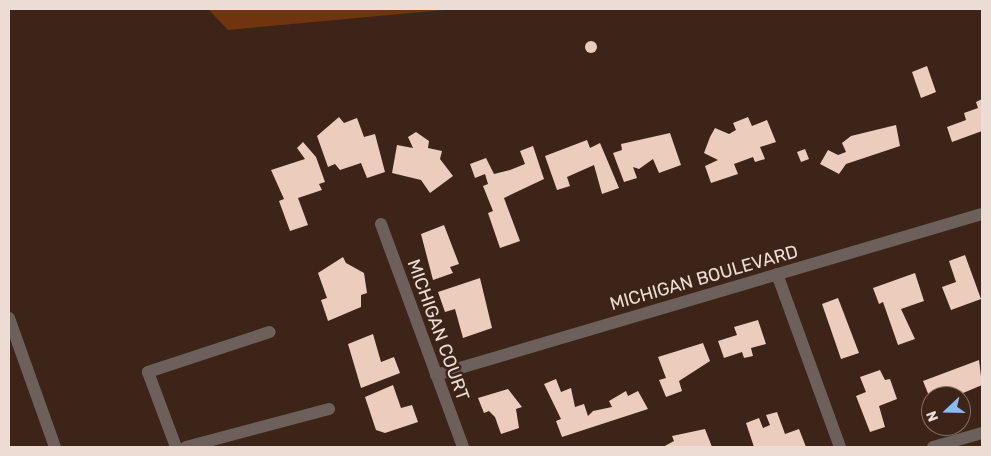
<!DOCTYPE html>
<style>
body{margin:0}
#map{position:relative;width:991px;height:456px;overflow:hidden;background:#3c2418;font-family:Rubik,sans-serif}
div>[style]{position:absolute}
.water>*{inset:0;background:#70340e}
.building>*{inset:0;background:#eccdbd}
.round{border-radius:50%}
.minor>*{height:12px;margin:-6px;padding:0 6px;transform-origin:6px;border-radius:6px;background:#6d605a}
span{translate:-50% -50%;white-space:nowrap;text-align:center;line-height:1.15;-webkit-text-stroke:5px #3c2418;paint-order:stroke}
.street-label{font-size:18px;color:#eddcd4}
.frame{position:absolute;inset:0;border:10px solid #eddcd4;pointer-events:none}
.north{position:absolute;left:921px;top:386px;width:50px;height:50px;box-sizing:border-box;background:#3c2418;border:1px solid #836e63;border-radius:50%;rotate:249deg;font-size:14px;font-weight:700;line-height:20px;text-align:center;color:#eddcd4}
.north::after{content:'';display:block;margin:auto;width:18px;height:22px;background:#8cb9fc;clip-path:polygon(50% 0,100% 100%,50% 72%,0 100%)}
</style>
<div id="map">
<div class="water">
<i style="clip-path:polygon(208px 9px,455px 9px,228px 30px)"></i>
</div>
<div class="building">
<i class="round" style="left:585px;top:41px;width:12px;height:12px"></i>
<i style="clip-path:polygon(927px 66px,936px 92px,921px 98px,912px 72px)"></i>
<i style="clip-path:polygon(982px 99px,982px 131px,952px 142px,947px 127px,966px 120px,964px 113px,978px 108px,976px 102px)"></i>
<i style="clip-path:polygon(339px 117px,344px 123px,357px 118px,364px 137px,375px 134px,385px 172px,367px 178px,361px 163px,340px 170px,335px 164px,328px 167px,317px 136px)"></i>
<i style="clip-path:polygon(748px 117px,752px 126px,767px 120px,776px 142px,760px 147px,765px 159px,755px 162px,753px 157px,734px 164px,738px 174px,711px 183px,705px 166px,718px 160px,704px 153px,710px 137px,715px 128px,729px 134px,736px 130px,733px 123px)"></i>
<i style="clip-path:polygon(896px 125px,900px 146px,846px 164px,839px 174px,820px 164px,828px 150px,838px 155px,846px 152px,842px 143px,851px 136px)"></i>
<i style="clip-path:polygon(416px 132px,429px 141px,428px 148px,442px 151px,440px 159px,453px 176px,430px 193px,421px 180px,392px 173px,397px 145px,413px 148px,408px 137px)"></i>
<i style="clip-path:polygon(670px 133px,681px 165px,659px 173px,653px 159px,639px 169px,633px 167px,637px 178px,624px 182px,613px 153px,622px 150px,621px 144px)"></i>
<i style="clip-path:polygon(587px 140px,590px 148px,600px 143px,619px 188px,602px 194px,594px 165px,567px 177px,570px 186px,557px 190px,545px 156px)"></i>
<i style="clip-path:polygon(303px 142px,316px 157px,325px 182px,319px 184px,322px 190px,298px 198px,308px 225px,290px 231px,279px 201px,284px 199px,271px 170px,305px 159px,297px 148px)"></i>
<i style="clip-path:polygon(533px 146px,544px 179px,504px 198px,520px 241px,500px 248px,488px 213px,493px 211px,483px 186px,488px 184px,485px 174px,475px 178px,470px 164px,486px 158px,494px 174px,510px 170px,525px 164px,520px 151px)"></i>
<i style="clip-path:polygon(805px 149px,809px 159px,801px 162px,797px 152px)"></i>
<i style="clip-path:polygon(444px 225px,459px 264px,450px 267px,453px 273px,433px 280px,421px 234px)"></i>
<i style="clip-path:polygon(965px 255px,981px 299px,951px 310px,942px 287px,956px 282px,949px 261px)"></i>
<i style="clip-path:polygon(343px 257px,346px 263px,364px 273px,367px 293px,361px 295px,361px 307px,328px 321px,321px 300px,327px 298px,318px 273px)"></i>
<i style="clip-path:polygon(915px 273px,924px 301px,901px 309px,915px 339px,898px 345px,883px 302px,879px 304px,873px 288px)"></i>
<i style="clip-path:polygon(480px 278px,492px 328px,463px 338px,455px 309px,445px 312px,438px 292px)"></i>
<i style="clip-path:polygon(838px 298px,859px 353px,841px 359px,822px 304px)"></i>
<i style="clip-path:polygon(758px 320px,766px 344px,751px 348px,753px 356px,744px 358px,742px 352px,724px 358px,718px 341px,737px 335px,734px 327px)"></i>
<i style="clip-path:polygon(373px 334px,381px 362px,394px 357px,400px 373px,361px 388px,348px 344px)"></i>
<i style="clip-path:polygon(703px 343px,710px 361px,679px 381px,682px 391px,666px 397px,659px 380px,666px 378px,658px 357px)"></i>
<i style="clip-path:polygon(979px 360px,982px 385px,956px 396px,931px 396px,931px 401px,923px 381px)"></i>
<i style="clip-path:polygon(880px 370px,885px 380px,890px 379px,897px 399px,879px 406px,885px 427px,870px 432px,856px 396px,866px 392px,860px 377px)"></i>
<i style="clip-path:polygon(556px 379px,561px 392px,571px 388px,575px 407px,584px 404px,588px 416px,593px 411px,612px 407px,609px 401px,626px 391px,628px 396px,638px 391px,648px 409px,562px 437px,556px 421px,561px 419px,544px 384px)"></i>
<i style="clip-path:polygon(393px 385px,401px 408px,412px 405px,418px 422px,385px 433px,376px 430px,365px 397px)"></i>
<i style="clip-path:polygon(508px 389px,522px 407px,516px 409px,519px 428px,501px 434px,495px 417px,489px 411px,484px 413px,478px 398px)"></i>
<i style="clip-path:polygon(777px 412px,785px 434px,799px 429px,806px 447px,754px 447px,746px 423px,759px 418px,763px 428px,770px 425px,766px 415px)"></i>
<i style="clip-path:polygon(705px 429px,712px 447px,663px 447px,674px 441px,672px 436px)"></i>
</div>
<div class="minor">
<i style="left:381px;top:224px;width:238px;rotate:69.8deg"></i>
<i style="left:777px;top:274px;width:184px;rotate:70deg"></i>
<i style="left:9px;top:318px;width:137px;rotate:70.4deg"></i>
<i style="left:436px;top:375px;width:569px;rotate:-16.43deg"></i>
<i style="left:176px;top:447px;width:80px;rotate:-110.5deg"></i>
<i style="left:148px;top:372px;width:128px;rotate:-18.2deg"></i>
<i style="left:186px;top:447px;width:148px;rotate:-14.9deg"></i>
<i style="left:933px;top:447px;width:51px;rotate:-15.9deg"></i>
</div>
<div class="street-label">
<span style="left:704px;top:278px;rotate:-16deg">MICHIGAN BOULEVARD</span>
<span style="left:438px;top:330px;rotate:70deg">MICHIGAN COURT</span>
</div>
<div class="frame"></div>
<div class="north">N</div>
</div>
